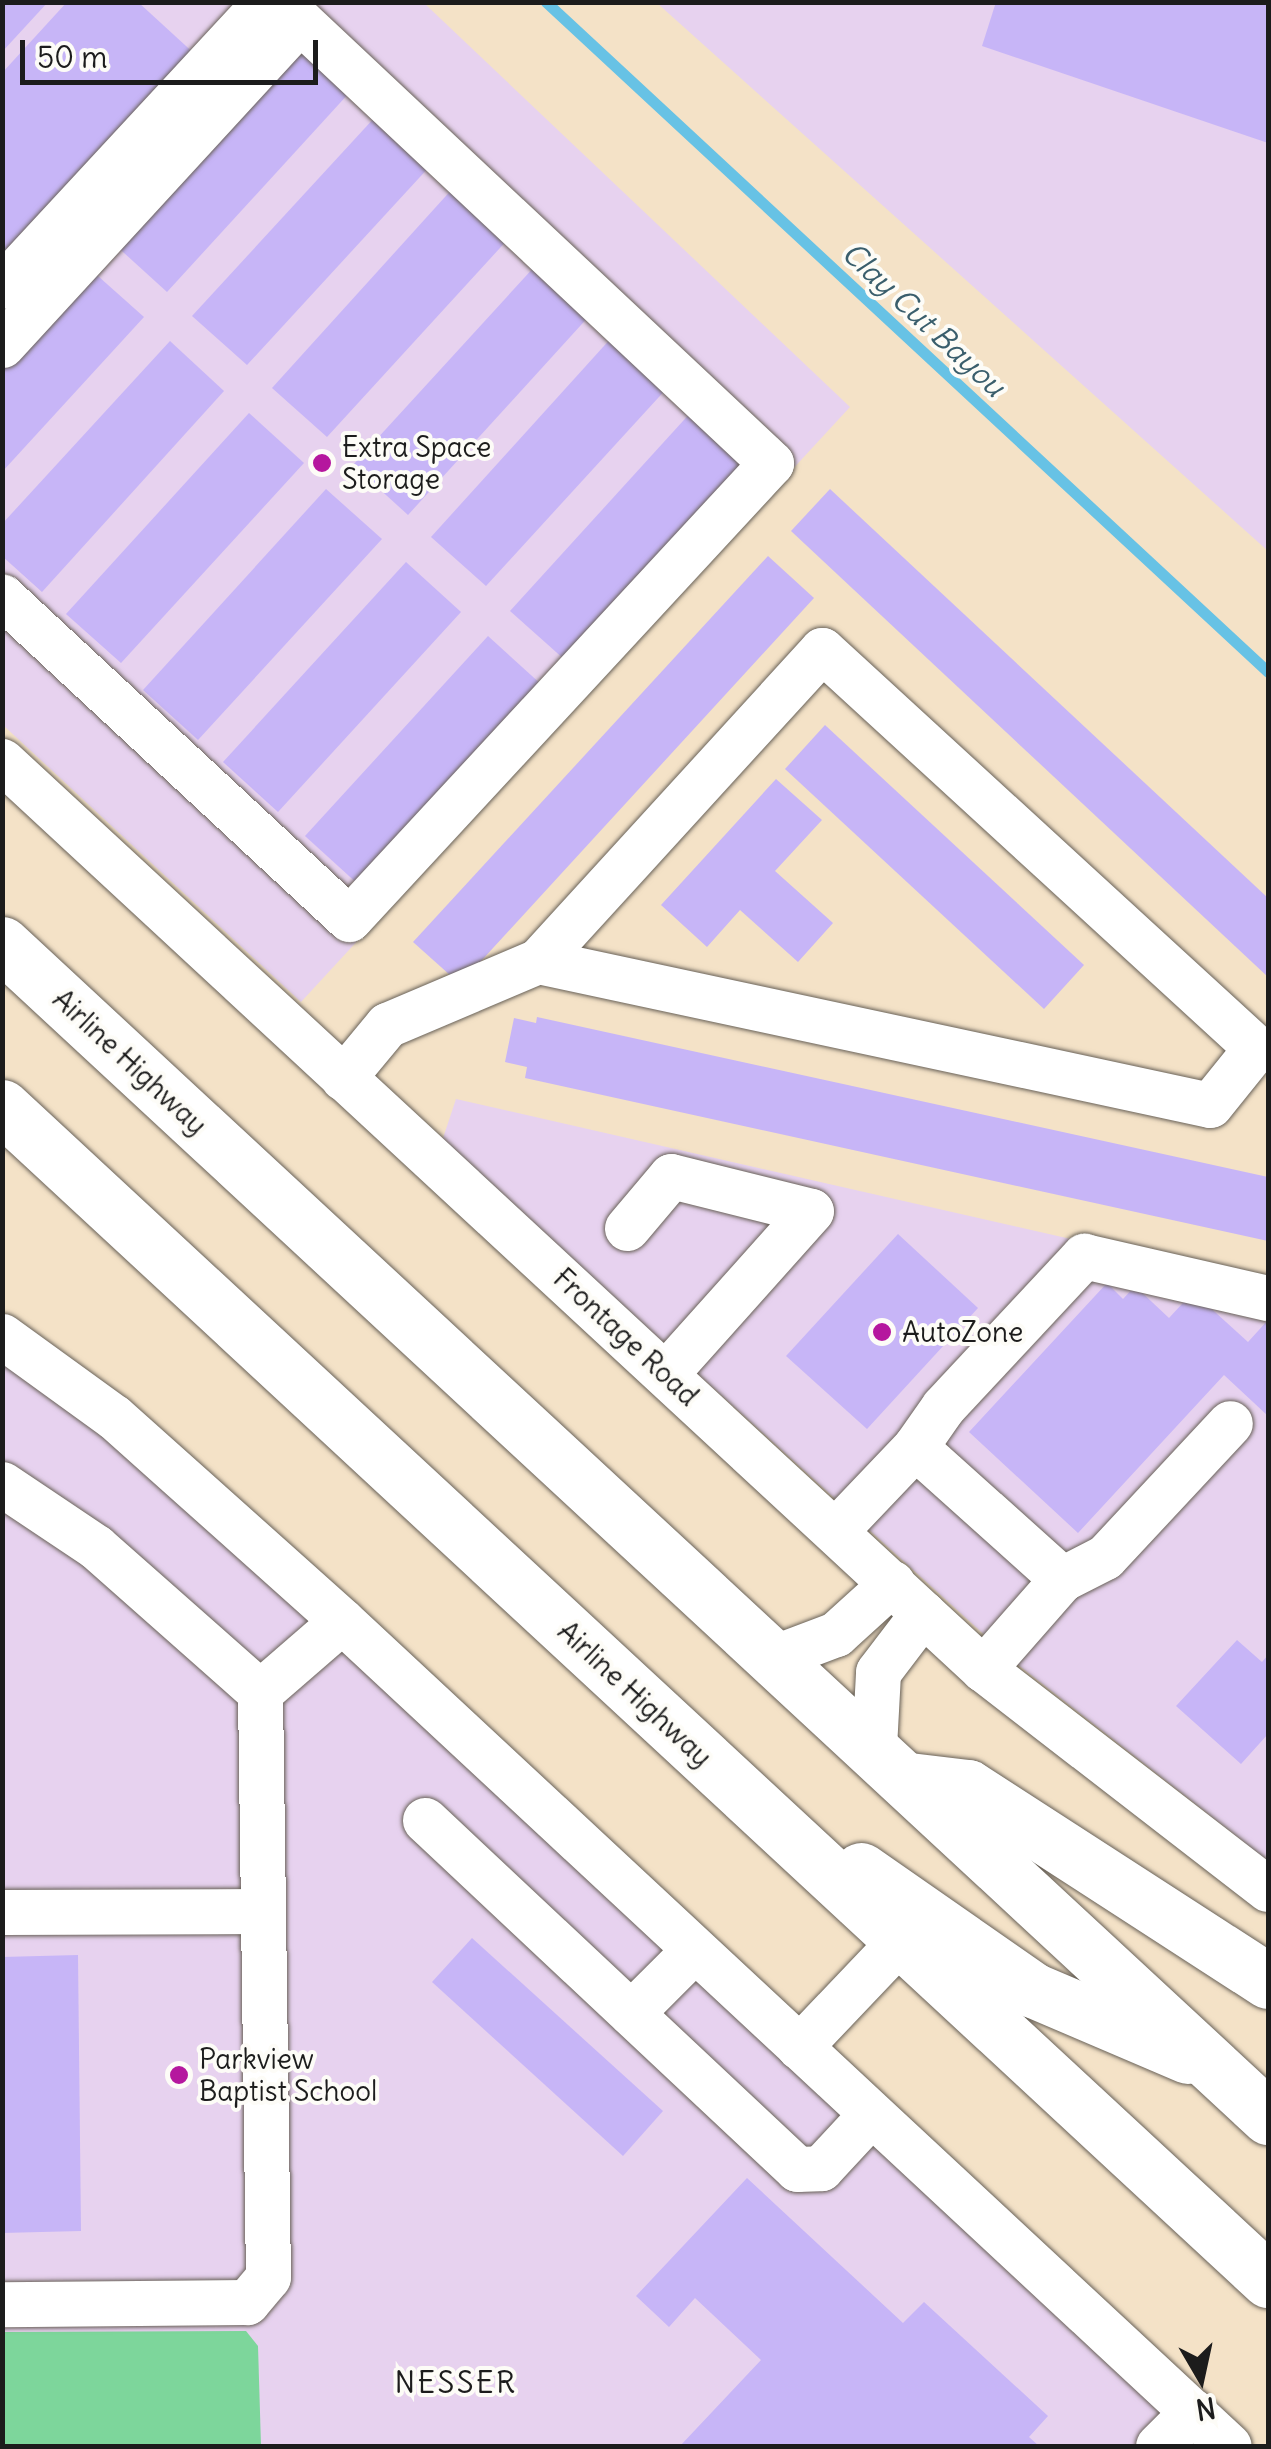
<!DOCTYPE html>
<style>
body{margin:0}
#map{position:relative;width:1271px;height:2449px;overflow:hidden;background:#f4e2c7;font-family:Delius,sans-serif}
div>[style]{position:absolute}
.built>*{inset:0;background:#e7d2ef}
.green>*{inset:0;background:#7dd69b}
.stream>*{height:11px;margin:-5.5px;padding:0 5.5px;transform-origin:5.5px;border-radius:5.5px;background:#67c2e5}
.building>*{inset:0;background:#c7b5f7}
.roads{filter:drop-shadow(0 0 2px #686158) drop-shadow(0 0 2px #686158)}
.minor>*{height:45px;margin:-22.5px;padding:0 22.5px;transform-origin:22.5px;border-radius:22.5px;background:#fff}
.highway>*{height:55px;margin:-27.5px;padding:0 27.5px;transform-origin:27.5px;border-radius:27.5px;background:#fff}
.dots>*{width:28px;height:28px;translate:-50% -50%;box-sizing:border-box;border:5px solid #fdfcf7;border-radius:50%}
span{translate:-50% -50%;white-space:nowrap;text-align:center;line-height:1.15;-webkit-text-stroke:8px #fdfcf7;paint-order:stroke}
.poi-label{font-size:28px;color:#1c1c1c}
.left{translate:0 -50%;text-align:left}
.street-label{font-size:28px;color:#1c1c1c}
.water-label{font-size:30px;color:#3a5e6c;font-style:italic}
.neighbourhood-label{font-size:30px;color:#1c1c1c;letter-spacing:2.5px}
.frame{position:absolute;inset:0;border:5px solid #1c1c1c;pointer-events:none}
.north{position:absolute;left:1151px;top:2329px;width:100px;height:100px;-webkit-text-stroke:8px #fdfcf7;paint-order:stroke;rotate:171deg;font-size:28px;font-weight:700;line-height:40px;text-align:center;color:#1c1c1c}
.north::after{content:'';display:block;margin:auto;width:35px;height:45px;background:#1c1c1c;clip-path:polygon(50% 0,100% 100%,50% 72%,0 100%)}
.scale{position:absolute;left:20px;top:40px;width:298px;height:45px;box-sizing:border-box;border:5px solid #1c1c1c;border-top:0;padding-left:12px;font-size:30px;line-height:35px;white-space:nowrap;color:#1c1c1c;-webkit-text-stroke:8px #fdfcf7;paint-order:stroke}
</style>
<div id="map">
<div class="built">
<i style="clip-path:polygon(2px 3px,424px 3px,850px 407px,301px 1002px,3px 725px)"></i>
<i style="clip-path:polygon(657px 3px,1268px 3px,1268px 551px)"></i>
<i style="clip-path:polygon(456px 1099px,1268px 1284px,1268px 1861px,1012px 1660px,442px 1141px)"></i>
<i style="clip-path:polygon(2px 1357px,84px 1416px,295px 1599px,1204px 2446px,3px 2446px)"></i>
</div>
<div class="green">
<i style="clip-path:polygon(246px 2331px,258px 2346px,261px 2446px,3px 2446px,3px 2332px)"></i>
</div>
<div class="stream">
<i style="left:546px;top:2px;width:985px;rotate:42.86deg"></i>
</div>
<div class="building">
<i style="clip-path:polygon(2px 2px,48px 2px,2px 52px)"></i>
<i style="clip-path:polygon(67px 2px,138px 2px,198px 57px,2px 269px,2px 73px)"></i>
<i style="clip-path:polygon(996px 2px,1268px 2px,1268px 143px,982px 46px)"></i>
<i style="clip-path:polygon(295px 42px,350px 92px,167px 292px,112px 242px)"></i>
<i style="clip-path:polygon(376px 116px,431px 165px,247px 365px,192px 316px)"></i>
<i style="clip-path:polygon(454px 187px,510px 237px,327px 437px,272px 388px)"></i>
<i style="clip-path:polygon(536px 265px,591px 314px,408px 515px,353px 465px)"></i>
<i style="clip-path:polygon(89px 268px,144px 317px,2px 472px,2px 362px)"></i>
<i style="clip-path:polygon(613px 336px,669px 386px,486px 586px,431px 537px)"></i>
<i style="clip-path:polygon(170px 341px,224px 391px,42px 592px,2px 556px,2px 524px)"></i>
<i style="clip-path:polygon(693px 410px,748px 460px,565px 660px,510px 611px)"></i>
<i style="clip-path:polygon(249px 413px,304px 463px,121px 663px,66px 614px)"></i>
<i style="clip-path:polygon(326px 489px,382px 539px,198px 740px,143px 690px)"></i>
<i style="clip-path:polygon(830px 489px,1268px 898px,1268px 977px,791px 531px)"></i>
<i style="clip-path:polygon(768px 556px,814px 598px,460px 984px,413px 942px)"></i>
<i style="clip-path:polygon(406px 562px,461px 612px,278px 812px,223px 762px)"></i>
<i style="clip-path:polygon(488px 636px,543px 686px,360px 886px,305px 836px)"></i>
<i style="clip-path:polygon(825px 725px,1084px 965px,1044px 1009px,785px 769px)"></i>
<i style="clip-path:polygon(776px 779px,822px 820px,775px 871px,833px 923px,798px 962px,740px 910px,707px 947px,661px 905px)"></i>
<i style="clip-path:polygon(537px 1017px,1268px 1177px,1268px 1241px,525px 1078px,527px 1067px,505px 1062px,514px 1018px,536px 1023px)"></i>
<i style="clip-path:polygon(898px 1234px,978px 1308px,867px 1429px,786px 1356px)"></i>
<i style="clip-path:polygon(1107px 1283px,1123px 1299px,1135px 1286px,1169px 1318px,1193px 1292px,1248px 1342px,1268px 1320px,1268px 1416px,1224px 1375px,1078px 1533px,969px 1432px)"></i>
<i style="clip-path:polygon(1237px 1640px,1262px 1662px,1268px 1655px,1268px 1734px,1241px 1764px,1176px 1706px)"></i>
<i style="clip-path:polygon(472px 1938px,663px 2111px,623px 2156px,432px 1982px)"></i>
<i style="clip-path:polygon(78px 1955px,81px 2231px,2px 2233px,2px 1957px)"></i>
<i style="clip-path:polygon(747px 2178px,903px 2323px,924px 2302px,1048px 2416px,1029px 2437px,1039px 2446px,680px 2446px,761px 2360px,695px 2298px,669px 2327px,636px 2296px)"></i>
</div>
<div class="roads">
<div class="minor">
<i style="left:2px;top:286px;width:387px;rotate:-47.2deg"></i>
<i style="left:2px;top:345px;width:440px;rotate:-47.4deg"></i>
<i style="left:300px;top:21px;width:646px;rotate:43.18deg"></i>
<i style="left:771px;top:463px;width:621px;rotate:132.78deg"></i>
<i style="left:349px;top:919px;width:474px;rotate:-137.1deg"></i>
<i style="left:2px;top:761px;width:1337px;rotate:42.79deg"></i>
<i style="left:983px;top:1669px;width:360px;rotate:37.7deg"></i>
<i style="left:343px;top:1078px;width:69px;rotate:-50.3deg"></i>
<i style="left:387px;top:1025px;width:164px;rotate:-23deg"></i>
<i style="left:538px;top:961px;width:687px;rotate:12.09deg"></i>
<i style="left:1210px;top:1105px;width:73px;rotate:-51.1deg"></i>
<i style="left:1256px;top:1048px;width:589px;rotate:-137.48deg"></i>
<i style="left:822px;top:650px;width:421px;rotate:132.4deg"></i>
<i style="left:627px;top:1228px;width:68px;rotate:-49.8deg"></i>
<i style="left:671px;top:1176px;width:144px;rotate:14deg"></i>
<i style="left:811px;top:1211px;width:217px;rotate:131.8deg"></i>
<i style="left:2px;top:1336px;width:138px;rotate:35.9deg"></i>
<i style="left:114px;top:1417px;width:306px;rotate:41.8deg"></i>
<i style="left:342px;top:1621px;width:1211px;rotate:42.93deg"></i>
<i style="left:915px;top:1447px;width:49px;rotate:-55deg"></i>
<i style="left:943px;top:1407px;width:207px;rotate:-47deg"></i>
<i style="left:1084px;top:1256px;width:189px;rotate:12.9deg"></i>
<i style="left:2px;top:1484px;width:113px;rotate:33.8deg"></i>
<i style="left:96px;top:1547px;width:219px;rotate:41.5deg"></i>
<i style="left:260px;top:1692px;width:585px;rotate:89.22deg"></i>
<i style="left:268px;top:2277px;width:33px;rotate:130deg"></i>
<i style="left:247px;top:2302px;width:245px;rotate:179.5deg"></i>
<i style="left:835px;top:1531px;width:116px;rotate:-46.4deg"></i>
<i style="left:915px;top:1447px;width:198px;rotate:41.9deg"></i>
<i style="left:1062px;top:1579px;width:120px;rotate:131.3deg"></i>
<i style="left:1062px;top:1579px;width:48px;rotate:-27.1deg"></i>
<i style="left:1105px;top:1557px;width:183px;rotate:-47deg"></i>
<i style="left:775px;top:1657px;width:65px;rotate:-20.7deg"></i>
<i style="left:836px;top:1634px;width:76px;rotate:-42.3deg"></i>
<i style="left:260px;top:1692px;width:108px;rotate:-40.9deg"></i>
<i style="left:874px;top:1747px;width:75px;rotate:-86.9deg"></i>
<i style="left:878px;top:1672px;width:74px;rotate:-52.7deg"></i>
<i style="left:425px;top:1820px;width:510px;rotate:43.17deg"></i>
<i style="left:797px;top:2169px;width:24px;rotate:-2deg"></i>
<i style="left:821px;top:2168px;width:72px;rotate:-47.2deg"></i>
<i style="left:2px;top:1912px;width:261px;rotate:-0.2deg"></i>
<i style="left:631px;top:2013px;width:89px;rotate:-45deg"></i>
<i style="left:799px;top:2047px;width:148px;rotate:-46.4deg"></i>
<i style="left:1158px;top:2446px;width:49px;rotate:-45deg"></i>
</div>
<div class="highway">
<i style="left:2px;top:944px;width:1726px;rotate:42.82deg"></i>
<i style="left:2px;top:1107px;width:1726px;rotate:42.82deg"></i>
<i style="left:909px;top:1780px;width:59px;rotate:6.8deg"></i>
<i style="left:968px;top:1787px;width:357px;rotate:32.9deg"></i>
<i style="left:861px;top:1870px;width:210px;rotate:34.9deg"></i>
<i style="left:1033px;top:1990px;width:168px;rotate:23.1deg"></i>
</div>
</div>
<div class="dots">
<i style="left:322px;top:463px;background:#b5179e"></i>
<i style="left:882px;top:1332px;background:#b5179e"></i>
<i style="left:179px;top:2075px;background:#b5179e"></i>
</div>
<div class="poi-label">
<span class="left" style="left:342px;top:463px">Extra Space<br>Storage</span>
<span class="left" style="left:902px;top:1332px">AutoZone</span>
<span class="left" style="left:199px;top:2075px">Parkview<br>Baptist School</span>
</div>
<div class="street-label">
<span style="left:130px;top:1062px;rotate:43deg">Airline Highway</span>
<span style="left:626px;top:1337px;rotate:43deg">Frontage Road</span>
<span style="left:635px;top:1694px;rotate:43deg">Airline Highway</span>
</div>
<div class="water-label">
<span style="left:924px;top:319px;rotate:43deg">Clay Cut Bayou</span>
</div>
<div class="neighbourhood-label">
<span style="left:456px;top:2382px">NESSER</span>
</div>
<div class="frame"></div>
<div class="north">N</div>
<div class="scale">50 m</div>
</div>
